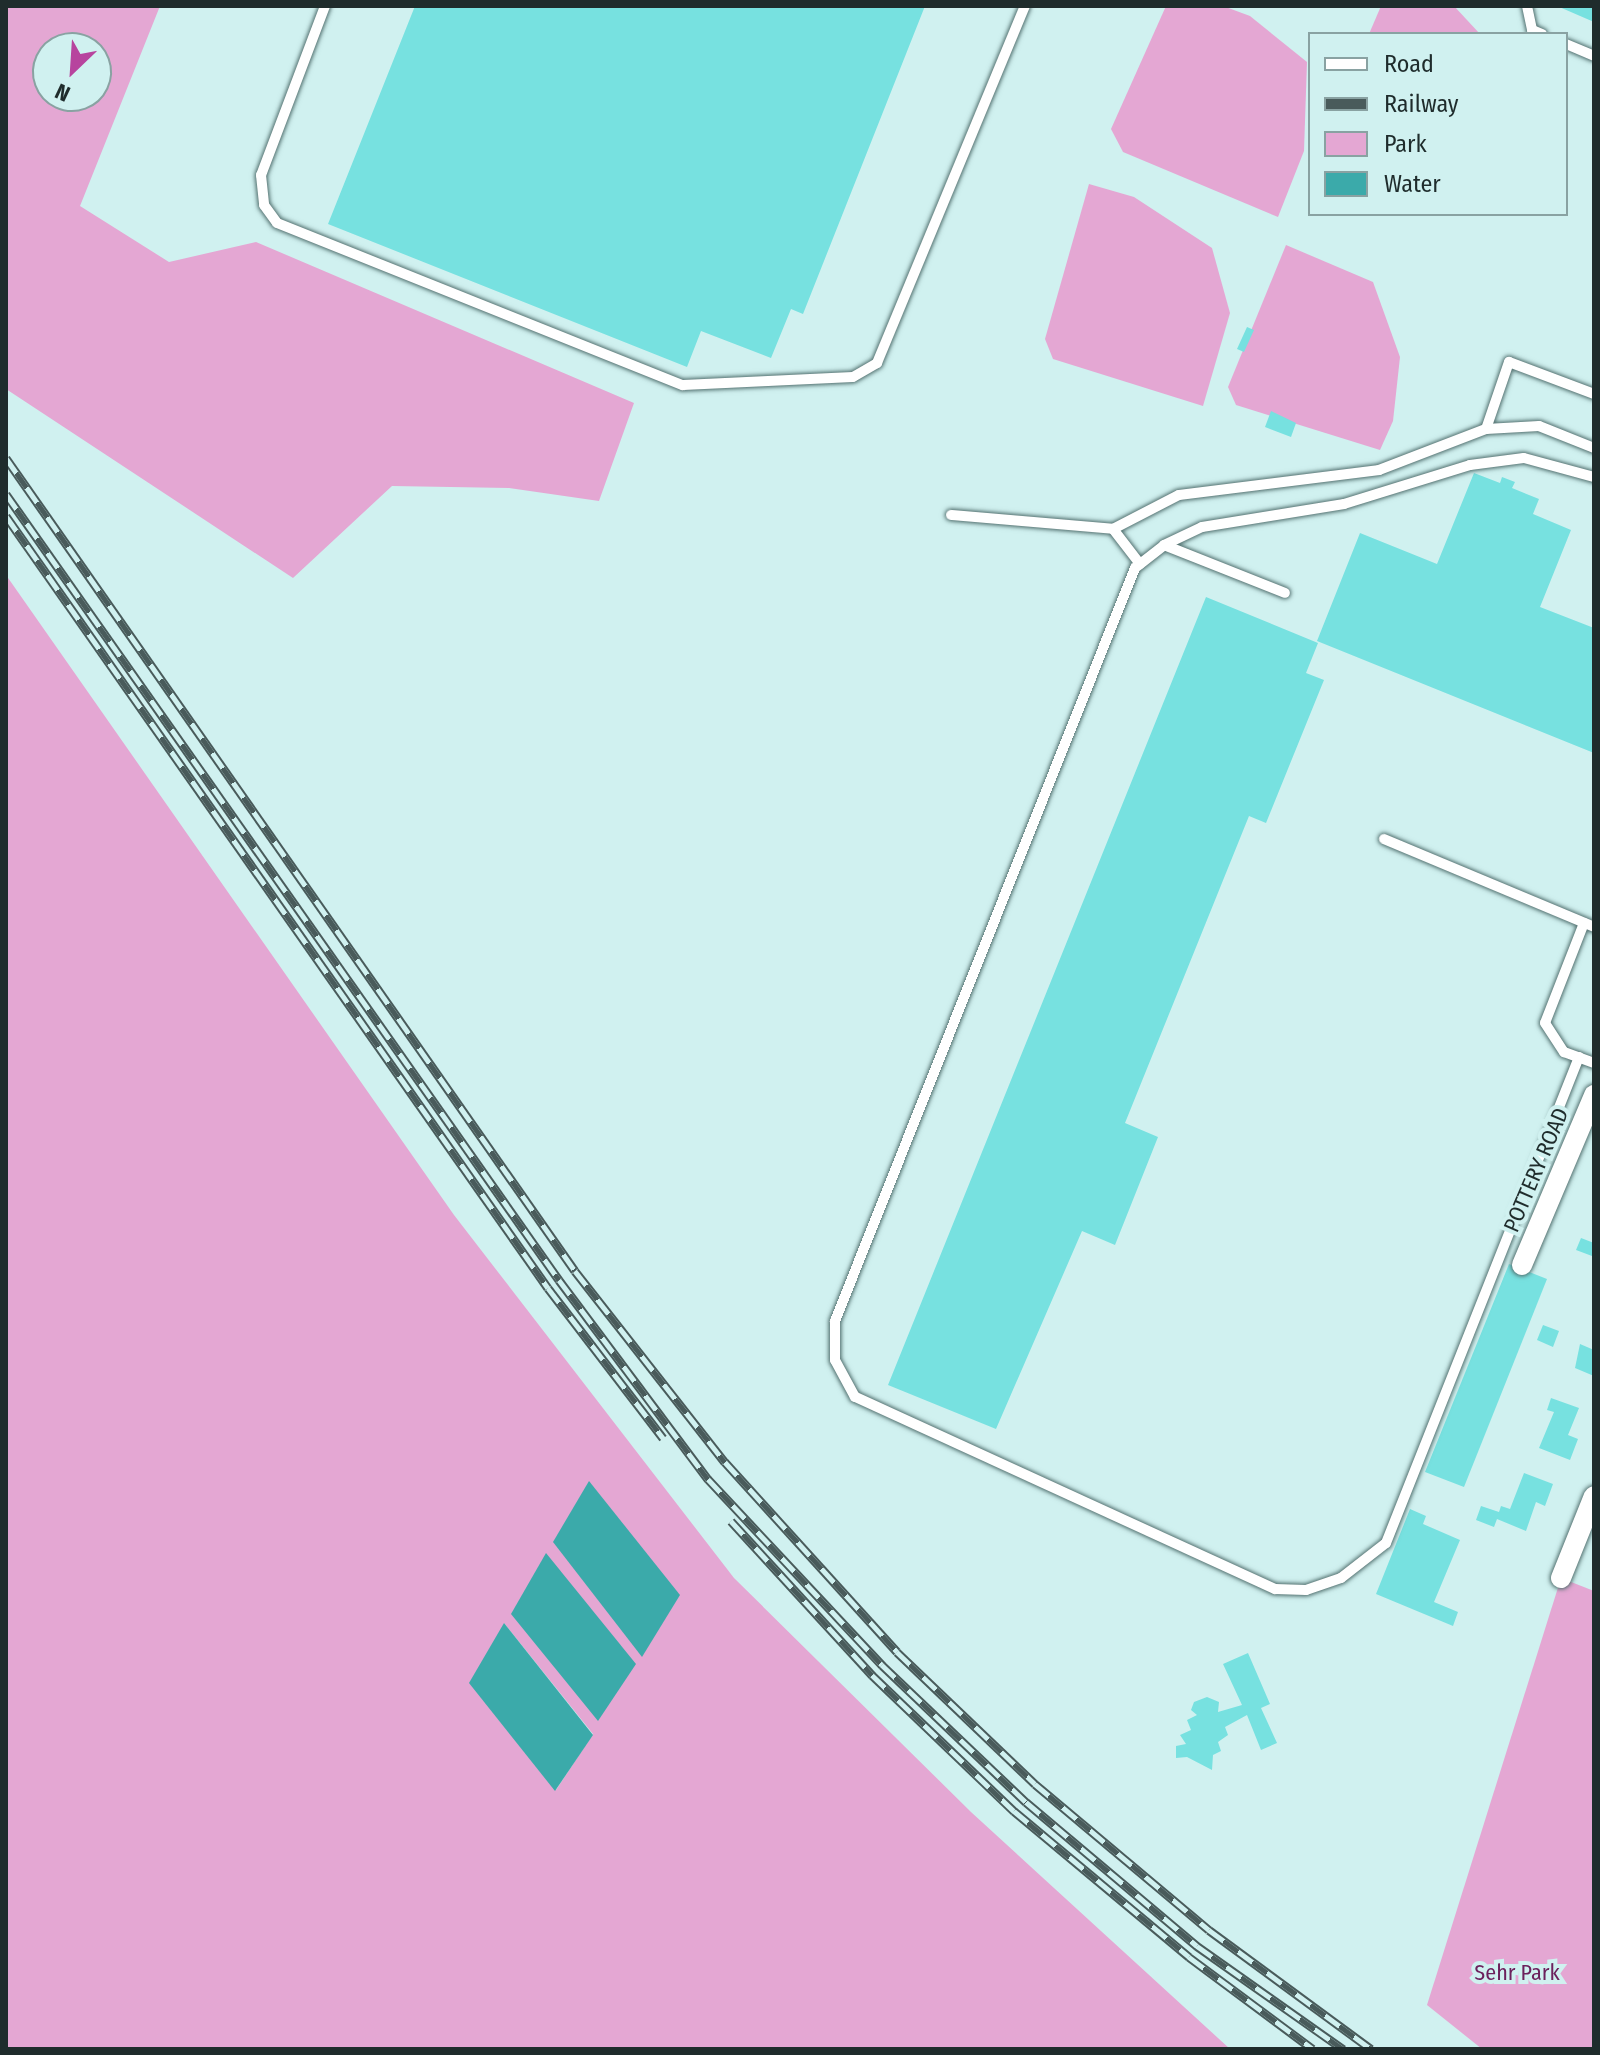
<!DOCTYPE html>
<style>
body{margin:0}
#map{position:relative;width:1600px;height:2055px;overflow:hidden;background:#d0f1f0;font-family:"Fira Sans Condensed",sans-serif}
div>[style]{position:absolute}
.green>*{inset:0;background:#e4a7d3}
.water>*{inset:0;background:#3baaaa}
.building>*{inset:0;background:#77e1e0}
.roads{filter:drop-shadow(0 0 2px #547271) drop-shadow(0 0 2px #547271)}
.lane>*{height:10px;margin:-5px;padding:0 5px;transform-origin:5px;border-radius:5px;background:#fff}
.street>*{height:20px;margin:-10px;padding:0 10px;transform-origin:10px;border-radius:10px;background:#fff}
.rail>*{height:9px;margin-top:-4.5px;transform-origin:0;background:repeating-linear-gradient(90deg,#d0f1f0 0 18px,#495b5b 0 36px);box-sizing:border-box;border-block:2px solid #495b5b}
span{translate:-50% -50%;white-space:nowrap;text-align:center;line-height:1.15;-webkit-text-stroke:8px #d0f1f0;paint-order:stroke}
.street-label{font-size:22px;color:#1f2c2c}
.park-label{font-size:22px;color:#6c215d}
.frame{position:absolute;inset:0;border:8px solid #1f2c2c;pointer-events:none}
.legend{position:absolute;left:1308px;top:32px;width:260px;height:184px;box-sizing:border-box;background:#d0f1f0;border:2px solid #89a2a2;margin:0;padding:10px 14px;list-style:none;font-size:24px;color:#1f2c2c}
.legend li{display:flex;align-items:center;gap:16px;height:40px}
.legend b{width:40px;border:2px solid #89a2a2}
.north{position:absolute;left:32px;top:32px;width:80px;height:80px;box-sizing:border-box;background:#d0f1f0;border:2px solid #89a2a2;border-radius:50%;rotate:205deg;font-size:22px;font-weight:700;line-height:32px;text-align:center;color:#1f2c2c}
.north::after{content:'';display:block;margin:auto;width:28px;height:36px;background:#b7449e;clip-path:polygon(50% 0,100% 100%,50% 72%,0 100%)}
</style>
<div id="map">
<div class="green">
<i style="clip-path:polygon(evenodd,6px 6px,160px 6px,80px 206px,169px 262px,256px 242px,634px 403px,599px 501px,509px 488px,392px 486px,293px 578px,6px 389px,6px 6px,96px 48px,96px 96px,48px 96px,48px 48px,96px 48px)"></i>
<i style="clip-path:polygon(1166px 6px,1223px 6px,1250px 16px,1307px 62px,1304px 151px,1278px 217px,1123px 152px,1111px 129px)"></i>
<i style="clip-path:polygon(1381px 6px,1454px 6px,1480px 34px,1369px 34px)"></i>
<i style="clip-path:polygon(1089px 184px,1134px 197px,1212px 248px,1230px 313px,1203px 406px,1053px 359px,1045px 339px)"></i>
<i style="clip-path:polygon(1286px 245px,1373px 282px,1400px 357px,1393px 421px,1380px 450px,1236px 405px,1228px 387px)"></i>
<i style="clip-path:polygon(evenodd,6px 575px,454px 1215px,734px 1578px,971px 1812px,1230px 2049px,6px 2049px,6px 575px,504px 1623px,593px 1734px,556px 1790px,555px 1790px,504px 1623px)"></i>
<i style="clip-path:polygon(1561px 1578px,1594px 1591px,1594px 2049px,1482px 2049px,1427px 2005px)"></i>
</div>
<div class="water">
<i style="clip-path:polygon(589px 1481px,680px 1595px,642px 1657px,553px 1542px)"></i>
<i style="clip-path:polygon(546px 1553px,636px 1664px,598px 1721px,511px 1614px)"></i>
<i style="clip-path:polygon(504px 1623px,593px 1735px,555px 1791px,469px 1683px)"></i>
</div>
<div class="building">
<i style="clip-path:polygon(415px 6px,925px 6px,803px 314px,791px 309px,771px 358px,701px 331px,687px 367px,328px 224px)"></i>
<i style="clip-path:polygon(1557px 6px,1594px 6px,1594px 22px)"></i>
<i style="clip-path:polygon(1247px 327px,1254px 330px,1244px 352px,1237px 349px)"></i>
<i style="clip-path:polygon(1271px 411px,1296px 423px,1291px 437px,1265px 427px)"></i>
<i style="clip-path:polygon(1474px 473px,1500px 483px,1502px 477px,1515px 482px,1512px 488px,1539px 499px,1533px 514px,1571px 530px,1540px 607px,1594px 628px,1594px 753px,1317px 641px,1360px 533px,1437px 564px)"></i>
<i style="clip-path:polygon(1206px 597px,1318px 643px,1306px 673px,1324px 680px,1266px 823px,1249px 816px,1125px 1123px,1158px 1137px,1115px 1245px,1082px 1231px,996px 1429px,888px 1385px)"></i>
<i style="clip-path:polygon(1581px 1238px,1594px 1243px,1592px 1256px,1576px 1250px)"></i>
<i style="clip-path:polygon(1509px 1264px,1547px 1279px,1464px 1487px,1425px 1472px)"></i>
<i style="clip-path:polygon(1543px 1325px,1559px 1331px,1553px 1347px,1537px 1340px)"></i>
<i style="clip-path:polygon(1580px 1344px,1594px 1350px,1594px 1376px,1575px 1368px)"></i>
<i style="clip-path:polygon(1551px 1398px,1579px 1408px,1568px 1435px,1578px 1439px,1570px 1460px,1539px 1448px,1554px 1412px,1547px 1410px)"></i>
<i style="clip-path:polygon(1524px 1473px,1553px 1484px,1545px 1506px,1536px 1502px,1526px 1531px,1497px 1519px,1494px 1527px,1476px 1520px,1481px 1506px,1499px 1512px,1501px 1506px,1510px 1509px)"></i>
<i style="clip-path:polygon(1410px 1509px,1426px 1516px,1423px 1524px,1460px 1540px,1434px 1602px,1458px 1612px,1453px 1626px,1376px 1594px)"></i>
<i style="clip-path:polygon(1248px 1653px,1270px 1704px,1261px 1708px,1277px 1743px,1261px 1750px,1247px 1715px,1225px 1727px,1228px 1735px,1218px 1742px,1221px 1751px,1213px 1755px,1212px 1770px,1187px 1757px,1176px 1758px,1176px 1746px,1186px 1744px,1180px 1735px,1191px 1730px,1187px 1720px,1197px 1715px,1191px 1710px,1194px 1702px,1207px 1697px,1219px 1702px,1218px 1712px,1242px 1705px,1223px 1664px)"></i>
</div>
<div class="roads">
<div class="lane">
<i style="left:325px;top:6px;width:181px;rotate:110.7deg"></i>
<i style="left:261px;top:175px;width:30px;rotate:84deg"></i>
<i style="left:264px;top:205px;width:22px;rotate:54deg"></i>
<i style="left:277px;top:223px;width:437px;rotate:21.8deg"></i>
<i style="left:683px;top:385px;width:170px;rotate:-2.7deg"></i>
<i style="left:853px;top:377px;width:28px;rotate:-30deg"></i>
<i style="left:877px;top:363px;width:386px;rotate:-67.5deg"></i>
<i style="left:1527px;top:6px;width:25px;rotate:78deg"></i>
<i style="left:1532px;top:30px;width:11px;rotate:22deg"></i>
<i style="left:1566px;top:44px;width:30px;rotate:23deg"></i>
<i style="left:1486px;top:429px;width:53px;rotate:-3.2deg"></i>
<i style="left:1539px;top:426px;width:59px;rotate:21.8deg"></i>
<i style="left:951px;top:515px;width:163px;rotate:4.9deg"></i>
<i style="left:1164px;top:545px;width:130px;rotate:21.6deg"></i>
<i style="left:1140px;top:564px;width:44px;rotate:-127.6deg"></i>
<i style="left:1113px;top:529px;width:74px;rotate:-27.3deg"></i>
<i style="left:1179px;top:495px;width:202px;rotate:-7.1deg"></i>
<i style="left:1379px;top:470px;width:115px;rotate:-21deg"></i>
<i style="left:1486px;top:429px;width:71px;rotate:-71.1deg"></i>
<i style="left:1509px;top:362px;width:91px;rotate:20.6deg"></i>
<i style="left:1384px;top:839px;width:228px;rotate:22.7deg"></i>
<i style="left:1584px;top:923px;width:107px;rotate:111.3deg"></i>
<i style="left:1545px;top:1023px;width:35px;rotate:57deg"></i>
<i style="left:1564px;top:1052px;width:32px;rotate:20deg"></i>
<i style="left:1579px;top:1057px;width:523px;rotate:111.66deg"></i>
<i style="left:1386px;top:1543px;width:57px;rotate:142.1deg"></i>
<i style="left:1341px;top:1578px;width:37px;rotate:161deg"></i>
<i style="left:1306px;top:1590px;width:31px;rotate:-178deg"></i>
<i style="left:1275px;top:1589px;width:462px;rotate:-155.4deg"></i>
<i style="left:855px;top:1397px;width:42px;rotate:-118.4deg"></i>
<i style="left:835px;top:1360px;width:39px;rotate:-90deg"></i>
<i style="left:835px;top:1321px;width:811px;rotate:-68.28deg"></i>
<i style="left:1135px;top:568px;width:37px;rotate:-38deg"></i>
<i style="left:1164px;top:545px;width:42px;rotate:-25.3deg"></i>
<i style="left:1202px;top:527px;width:144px;rotate:-9.2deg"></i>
<i style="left:1344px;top:504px;width:132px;rotate:-17.2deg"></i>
<i style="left:1470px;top:465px;width:54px;rotate:-7.4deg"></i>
<i style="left:1524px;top:458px;width:73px;rotate:15.2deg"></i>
</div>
<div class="street">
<i style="left:1522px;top:1265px;width:185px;rotate:-67deg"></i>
<i style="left:1561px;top:1578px;width:88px;rotate:-68.1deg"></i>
</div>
</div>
<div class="rail">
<i style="left:6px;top:458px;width:992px;rotate:55.01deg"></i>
<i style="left:575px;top:1271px;width:243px;rotate:51.9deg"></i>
<i style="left:725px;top:1462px;width:256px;rotate:47.8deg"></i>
<i style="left:897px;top:1652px;width:191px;rotate:43.7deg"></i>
<i style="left:1035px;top:1784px;width:227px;rotate:40deg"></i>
<i style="left:1209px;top:1930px;width:201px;rotate:36.3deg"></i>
<i style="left:6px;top:494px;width:961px;rotate:54.87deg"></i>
<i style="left:559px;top:1280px;width:249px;rotate:53.2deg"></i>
<i style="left:708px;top:1479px;width:255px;rotate:46.9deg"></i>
<i style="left:882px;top:1665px;width:199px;rotate:43.6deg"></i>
<i style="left:1026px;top:1802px;width:224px;rotate:40.1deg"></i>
<i style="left:1197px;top:1946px;width:179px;rotate:35.2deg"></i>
<i style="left:6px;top:516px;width:943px;rotate:54.93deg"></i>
<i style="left:548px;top:1288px;width:189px;rotate:52.5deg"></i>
<i style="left:731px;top:1521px;width:209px;rotate:47.5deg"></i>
<i style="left:872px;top:1675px;width:197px;rotate:43.8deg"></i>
<i style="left:1014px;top:1811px;width:228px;rotate:39.8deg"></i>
<i style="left:1189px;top:1957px;width:154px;rotate:36.6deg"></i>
</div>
<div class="street-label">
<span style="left:1536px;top:1170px;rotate:-67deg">POTTERY ROAD</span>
</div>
<div class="park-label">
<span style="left:1517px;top:1973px">Sehr Park</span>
</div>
<div class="frame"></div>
<ul class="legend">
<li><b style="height:10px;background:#fff"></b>Road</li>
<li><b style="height:10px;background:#495b5b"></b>Railway</li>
<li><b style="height:22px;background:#e4a7d3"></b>Park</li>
<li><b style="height:22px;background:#3baaaa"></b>Water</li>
</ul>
<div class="north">N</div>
</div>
